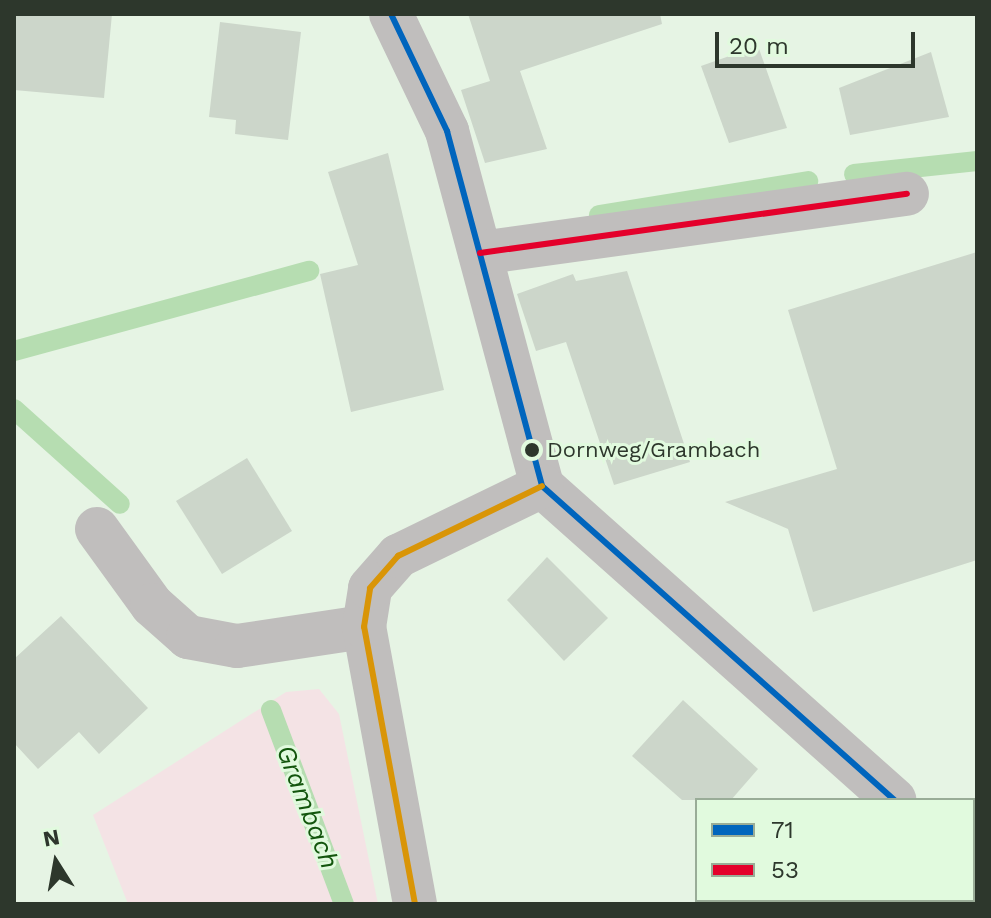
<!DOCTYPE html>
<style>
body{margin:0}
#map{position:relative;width:991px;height:918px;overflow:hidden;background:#e6f4e4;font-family:"Work Sans",sans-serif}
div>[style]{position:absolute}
.green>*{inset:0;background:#f4e3e5}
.stream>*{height:20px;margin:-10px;padding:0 10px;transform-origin:10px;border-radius:10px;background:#b6ddb1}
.building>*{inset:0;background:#ccd6ca}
.street>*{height:44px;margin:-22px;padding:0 22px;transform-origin:22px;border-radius:22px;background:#c0bebd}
.bus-1>*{height:6px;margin:-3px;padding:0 3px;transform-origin:3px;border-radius:3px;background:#0065bd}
.bus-2>*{height:6px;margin:-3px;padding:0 3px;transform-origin:3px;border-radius:3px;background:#e4002b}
.bus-3>*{height:6px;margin:-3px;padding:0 3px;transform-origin:3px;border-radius:3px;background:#d99507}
.dots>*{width:22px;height:22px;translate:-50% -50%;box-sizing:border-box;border:4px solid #e1fade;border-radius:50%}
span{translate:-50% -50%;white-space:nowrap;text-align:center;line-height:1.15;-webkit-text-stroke:6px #e1fade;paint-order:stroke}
.bus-label{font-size:22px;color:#2d372c}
.left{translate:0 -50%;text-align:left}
.water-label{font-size:26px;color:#13560d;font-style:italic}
.frame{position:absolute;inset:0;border:16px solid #2d372c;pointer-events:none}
.legend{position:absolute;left:695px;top:798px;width:280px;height:104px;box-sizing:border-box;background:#e1fade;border:2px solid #99ac97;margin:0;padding:10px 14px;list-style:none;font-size:24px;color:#2d372c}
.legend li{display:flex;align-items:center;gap:16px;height:40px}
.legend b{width:40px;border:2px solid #99ac97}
.north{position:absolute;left:16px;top:822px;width:80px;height:80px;-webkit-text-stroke:6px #e1fade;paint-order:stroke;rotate:349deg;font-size:22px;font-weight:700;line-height:32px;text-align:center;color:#2d372c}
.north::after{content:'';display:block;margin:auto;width:28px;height:36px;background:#2d372c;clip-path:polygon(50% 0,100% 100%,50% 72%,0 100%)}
.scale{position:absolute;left:715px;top:32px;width:200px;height:36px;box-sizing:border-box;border:4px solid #2d372c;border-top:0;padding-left:10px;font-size:24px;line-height:28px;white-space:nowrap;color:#2d372c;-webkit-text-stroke:6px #e1fade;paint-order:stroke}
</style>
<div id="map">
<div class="green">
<i style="clip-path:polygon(319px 689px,339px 714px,378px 904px,128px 904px,93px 815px,286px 692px)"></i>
</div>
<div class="stream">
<i style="left:854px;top:174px;width:124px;rotate:-6deg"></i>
<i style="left:599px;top:215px;width:212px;rotate:-9.2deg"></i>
<i style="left:14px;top:351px;width:306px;rotate:-15.2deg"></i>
<i style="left:14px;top:409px;width:142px;rotate:41.9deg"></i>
<i style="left:271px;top:710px;width:207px;rotate:69.4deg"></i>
</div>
<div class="building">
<i style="clip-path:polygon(14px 14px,112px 14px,104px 98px,14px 90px)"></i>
<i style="clip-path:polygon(468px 14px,660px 14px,662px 24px,520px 71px,547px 149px,485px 163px,461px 90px,490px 81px)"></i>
<i style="clip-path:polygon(220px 22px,301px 32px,288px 140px,235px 134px,236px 120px,209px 117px)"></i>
<i style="clip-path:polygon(758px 46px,787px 128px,729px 143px,701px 66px)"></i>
<i style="clip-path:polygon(931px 52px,949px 117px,850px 135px,839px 88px)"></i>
<i style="clip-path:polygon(388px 153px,444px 390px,351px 412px,320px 274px,358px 265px,328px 172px)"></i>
<i style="clip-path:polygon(977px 252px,977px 560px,813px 612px,788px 529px,725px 502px,837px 469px,788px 310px)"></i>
<i style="clip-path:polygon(627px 271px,690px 462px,614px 485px,566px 342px,536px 351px,517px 294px,573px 274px,576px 281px)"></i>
<i style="clip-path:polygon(247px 458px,292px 531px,222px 574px,176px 501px)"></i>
<i style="clip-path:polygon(547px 557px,608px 618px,564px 661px,507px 600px)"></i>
<i style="clip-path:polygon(61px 616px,148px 708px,99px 754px,79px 732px,38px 769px,14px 743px,14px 659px)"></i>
<i style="clip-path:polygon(683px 700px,758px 769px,731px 800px,682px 800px,632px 756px)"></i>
</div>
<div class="street">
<i style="left:391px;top:14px;width:130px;rotate:64.4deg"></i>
<i style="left:447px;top:131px;width:367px;rotate:75deg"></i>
<i style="left:542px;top:486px;width:472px;rotate:41.7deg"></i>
<i style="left:480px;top:253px;width:431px;rotate:-7.9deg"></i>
<i style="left:97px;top:529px;width:94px;rotate:54.1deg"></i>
<i style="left:152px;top:605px;width:48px;rotate:41.6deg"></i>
<i style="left:188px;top:637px;width:50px;rotate:10.4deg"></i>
<i style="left:237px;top:646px;width:128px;rotate:-8.5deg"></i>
<i style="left:973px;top:870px;width:6px;rotate:45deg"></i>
<i style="left:415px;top:904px;width:282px;rotate:-100.4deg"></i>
<i style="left:364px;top:627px;width:39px;rotate:-81deg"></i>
<i style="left:370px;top:588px;width:43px;rotate:-48.8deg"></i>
<i style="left:398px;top:556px;width:160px;rotate:-25.9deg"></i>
</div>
<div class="bus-1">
<i style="left:391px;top:14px;width:130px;rotate:64.4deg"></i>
<i style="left:447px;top:131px;width:367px;rotate:75deg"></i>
<i style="left:542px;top:486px;width:472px;rotate:41.7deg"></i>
</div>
<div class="bus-2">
<i style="left:480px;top:253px;width:431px;rotate:-7.9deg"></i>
</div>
<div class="bus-3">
<i style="left:415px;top:904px;width:282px;rotate:-100.4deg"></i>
<i style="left:364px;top:627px;width:39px;rotate:-81deg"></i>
<i style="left:370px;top:588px;width:43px;rotate:-48.8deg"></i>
<i style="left:398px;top:556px;width:160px;rotate:-25.9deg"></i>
</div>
<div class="dots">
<i style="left:532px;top:450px;background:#2d372c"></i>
</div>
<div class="bus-label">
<span class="left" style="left:547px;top:450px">Dornweg/Grambach</span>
</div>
<div class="water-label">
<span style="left:307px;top:807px;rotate:69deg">Grambach</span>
</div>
<div class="frame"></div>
<ul class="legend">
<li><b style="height:10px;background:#0065bd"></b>71</li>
<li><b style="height:10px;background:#e4002b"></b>53</li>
</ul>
<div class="north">N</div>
<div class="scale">20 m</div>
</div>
